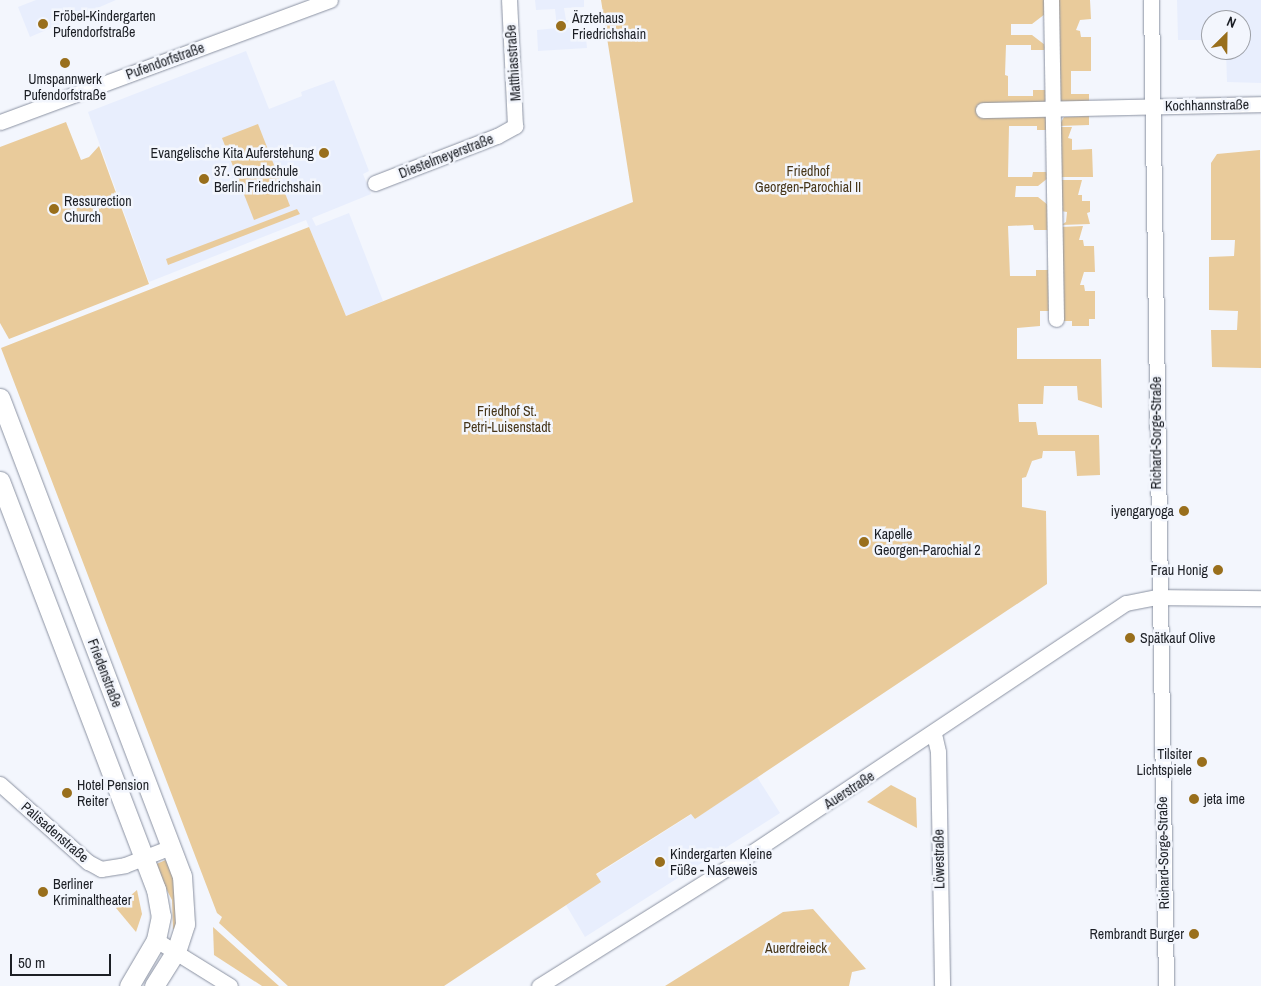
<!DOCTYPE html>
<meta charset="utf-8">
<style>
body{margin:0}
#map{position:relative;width:1261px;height:986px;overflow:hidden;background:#f3f6fd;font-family:"Archivo Narrow",sans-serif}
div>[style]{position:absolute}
.built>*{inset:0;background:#e8eefd}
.green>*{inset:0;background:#e9cb9b}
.roads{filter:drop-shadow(0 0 1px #8b92a2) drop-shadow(0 0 1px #8b92a2)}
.minor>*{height:15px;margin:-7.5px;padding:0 7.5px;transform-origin:7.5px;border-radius:7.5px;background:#fff}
.tertiary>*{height:19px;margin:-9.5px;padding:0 9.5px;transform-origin:9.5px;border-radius:9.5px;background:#fff}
.dots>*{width:14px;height:14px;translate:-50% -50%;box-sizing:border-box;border:2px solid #f3f6fd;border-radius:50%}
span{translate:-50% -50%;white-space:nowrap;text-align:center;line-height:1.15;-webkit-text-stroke:5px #f3f6fd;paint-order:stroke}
.poi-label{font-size:14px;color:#1c1f25}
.left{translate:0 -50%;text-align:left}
.right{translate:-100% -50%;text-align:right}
.street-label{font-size:14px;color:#1c1f25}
.park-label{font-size:14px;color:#473619}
.north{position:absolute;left:1201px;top:10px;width:50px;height:50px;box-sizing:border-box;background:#f3f6fd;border:1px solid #9da0a7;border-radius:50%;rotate:23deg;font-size:14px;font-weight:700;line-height:20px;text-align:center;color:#1c1f25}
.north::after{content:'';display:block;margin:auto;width:18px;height:22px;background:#996f1c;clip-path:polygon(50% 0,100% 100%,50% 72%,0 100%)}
.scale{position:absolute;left:10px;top:954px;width:101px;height:22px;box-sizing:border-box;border:2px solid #1c1f25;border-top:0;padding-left:6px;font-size:15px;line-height:18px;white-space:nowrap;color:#1c1f25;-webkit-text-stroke:4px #f3f6fd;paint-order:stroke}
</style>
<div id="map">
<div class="built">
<i style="clip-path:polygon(36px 0,116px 0,30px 37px,18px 7px)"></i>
<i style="clip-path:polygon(535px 0,584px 0,584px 7px,564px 8px,566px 20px,569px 20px,565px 28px,585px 27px,587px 48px,538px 51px,537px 30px,557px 28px,555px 9px,536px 10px)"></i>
<i style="clip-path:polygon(1177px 0,1261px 0,1261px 83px,1227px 82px,1226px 50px,1241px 50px,1241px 20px,1211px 20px,1211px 40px,1178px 40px)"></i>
<i style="clip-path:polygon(246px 51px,269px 109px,302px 96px,301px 92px,334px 80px,369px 171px,363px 174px,371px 194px,312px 218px,316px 226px,349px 213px,383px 301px,346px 316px,306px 220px,149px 282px,88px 112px)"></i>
<i style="clip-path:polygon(757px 777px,780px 813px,585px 937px,566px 905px,600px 882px,596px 875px,692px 814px,695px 819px)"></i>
</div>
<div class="green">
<i style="clip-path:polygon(601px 0,1045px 0,1045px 14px,1032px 24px,1011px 24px,1011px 35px,1032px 35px,1045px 45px,1046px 50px,1031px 50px,1031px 45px,1006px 45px,1005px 75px,1008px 76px,1008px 96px,1033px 96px,1033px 90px,1046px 90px,1046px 102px,983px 105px,984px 118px,1047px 117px,1047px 130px,1037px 130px,1037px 126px,1009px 126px,1008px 177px,1032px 177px,1033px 172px,1048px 172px,1048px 178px,1038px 186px,1016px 186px,1015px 197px,1038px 197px,1048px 205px,1049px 230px,1034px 230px,1033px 225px,1008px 226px,1010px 276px,1036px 276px,1036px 270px,1049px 270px,1050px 311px,1040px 311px,1040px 326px,1017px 328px,1017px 359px,1101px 359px,1102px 408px,1078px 400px,1077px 386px,1044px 386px,1043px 404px,1018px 404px,1019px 422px,1036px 422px,1038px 435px,1099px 435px,1100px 475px,1077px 476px,1075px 451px,1043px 451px,1042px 458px,1032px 461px,1026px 477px,1022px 478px,1022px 507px,1046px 511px,1047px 584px,695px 819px,691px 814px,596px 874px,601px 882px,444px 986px,288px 986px,219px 923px,222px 917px,217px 913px,1px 348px,309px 227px,346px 316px,633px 202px)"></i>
<i style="clip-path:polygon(1057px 0,1090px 0,1091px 19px,1080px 20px,1076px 30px,1080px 31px,1081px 37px,1091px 37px,1091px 71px,1071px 71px,1071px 94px,1089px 94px,1089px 104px,1060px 102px)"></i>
<i style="clip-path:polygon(1089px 116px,1089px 125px,1059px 126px,1064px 117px)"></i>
<i style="clip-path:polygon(66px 122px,81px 160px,89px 157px,99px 146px,149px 284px,9px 339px,0 323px,0 147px)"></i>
<i style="clip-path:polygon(258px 124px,290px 206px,254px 220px,222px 138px)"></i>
<i style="clip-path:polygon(1059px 127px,1072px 127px,1068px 138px,1072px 139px,1072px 150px,1092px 149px,1093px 177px,1060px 177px)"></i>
<i style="clip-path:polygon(1260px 150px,1261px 368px,1212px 367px,1211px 330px,1237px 330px,1238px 311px,1209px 310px,1209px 257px,1234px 256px,1235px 240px,1211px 240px,1211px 163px,1217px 154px)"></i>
<i style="clip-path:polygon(1060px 180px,1082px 180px,1078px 195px,1082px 195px,1082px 201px,1090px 201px,1090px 212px,1087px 213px,1090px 224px,1061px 225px,1066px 222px,1067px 212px,1061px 211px)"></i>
<i style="clip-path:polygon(297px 209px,300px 214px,168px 265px,166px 259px)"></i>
<i style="clip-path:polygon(1083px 226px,1079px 240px,1083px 240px,1084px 246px,1094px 246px,1095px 272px,1084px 272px,1080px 285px,1084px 285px,1085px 291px,1095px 291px,1095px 319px,1089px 319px,1089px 326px,1072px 326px,1072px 321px,1063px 321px,1061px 227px)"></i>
<i style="clip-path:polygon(891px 785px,916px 798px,917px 828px,867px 802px)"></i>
<i style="clip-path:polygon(168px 859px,174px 871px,177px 929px,173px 929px,172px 900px,154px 865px)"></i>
<i style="clip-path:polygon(137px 890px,142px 914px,136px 932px,116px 908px)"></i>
<i style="clip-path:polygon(813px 909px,866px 969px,852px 972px,849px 986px,665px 986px,783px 912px)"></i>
<i style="clip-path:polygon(213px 927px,279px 986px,262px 986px,214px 955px)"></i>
</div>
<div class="roads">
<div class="minor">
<i style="left:1051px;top:0;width:319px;rotate:89.1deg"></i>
<i style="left:1151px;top:0;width:986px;rotate:89.13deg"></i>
<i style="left:983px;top:110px;width:278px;rotate:-1.2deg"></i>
<i style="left:0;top:122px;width:352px;rotate:-20.3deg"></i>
<i style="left:375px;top:183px;width:131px;rotate:-21.1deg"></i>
<i style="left:497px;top:136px;width:21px;rotate:-29deg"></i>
<i style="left:515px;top:126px;width:126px;rotate:-92.7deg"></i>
<i style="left:934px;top:734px;width:18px;rotate:77deg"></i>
<i style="left:938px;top:752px;width:234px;rotate:89deg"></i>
<i style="left:0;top:784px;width:118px;rotate:41.6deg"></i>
<i style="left:88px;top:862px;width:15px;rotate:28deg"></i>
<i style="left:101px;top:869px;width:24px;rotate:-9deg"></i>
<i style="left:125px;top:865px;width:49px;rotate:-21.4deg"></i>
<i style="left:156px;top:940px;width:87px;rotate:31.9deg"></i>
<i style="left:539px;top:986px;width:247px;rotate:-32.1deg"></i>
<i style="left:748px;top:855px;width:454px;rotate:-33.7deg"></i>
<i style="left:1126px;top:603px;width:33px;rotate:-11deg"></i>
<i style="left:1158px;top:597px;width:103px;rotate:0.6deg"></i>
</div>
<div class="tertiary">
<i style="left:0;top:398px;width:511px;rotate:69.16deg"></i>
<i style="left:182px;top:876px;width:48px;rotate:86.4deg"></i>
<i style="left:185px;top:924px;width:28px;rotate:108deg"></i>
<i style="left:176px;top:951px;width:41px;rotate:122.2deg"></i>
<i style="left:0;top:481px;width:437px;rotate:69.1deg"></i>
<i style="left:156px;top:889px;width:27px;rotate:80deg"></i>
<i style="left:161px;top:916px;width:25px;rotate:102deg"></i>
<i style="left:156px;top:940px;width:53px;rotate:120.4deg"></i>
</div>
</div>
<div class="dots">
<i style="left:43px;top:24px;background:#996f1c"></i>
<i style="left:561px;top:26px;background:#996f1c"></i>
<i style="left:65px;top:63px;background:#996f1c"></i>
<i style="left:324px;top:153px;background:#996f1c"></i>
<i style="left:204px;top:179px;background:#996f1c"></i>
<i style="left:54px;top:209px;background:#996f1c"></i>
<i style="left:1184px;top:511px;background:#996f1c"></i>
<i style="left:864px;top:542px;background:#996f1c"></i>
<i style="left:1218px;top:570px;background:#996f1c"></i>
<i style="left:1130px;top:638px;background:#996f1c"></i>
<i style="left:1202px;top:762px;background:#996f1c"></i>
<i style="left:67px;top:793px;background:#996f1c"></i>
<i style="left:1194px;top:799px;background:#996f1c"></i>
<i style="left:660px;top:862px;background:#996f1c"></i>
<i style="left:43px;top:892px;background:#996f1c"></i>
<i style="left:1194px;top:934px;background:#996f1c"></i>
</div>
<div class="poi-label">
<span class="left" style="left:53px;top:24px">Fröbel-Kindergarten<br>Pufendorfstraße</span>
<span class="left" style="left:572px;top:26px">Ärztehaus<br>Friedrichshain</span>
<span style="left:65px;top:87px">Umspannwerk<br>Pufendorfstraße</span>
<span class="right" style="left:314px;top:153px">Evangelische Kita Auferstehung</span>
<span class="left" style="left:214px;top:179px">37. Grundschule<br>Berlin Friedrichshain</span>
<span class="left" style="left:64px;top:209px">Ressurection<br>Church</span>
<span class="right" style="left:1174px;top:511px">iyengaryoga</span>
<span class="left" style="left:874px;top:542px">Kapelle<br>Georgen-Parochial 2</span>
<span class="right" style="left:1208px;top:570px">Frau Honig</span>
<span class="left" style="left:1140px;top:638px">Spätkauf Olive</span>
<span class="right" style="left:1192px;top:762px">Tilsiter<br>Lichtspiele</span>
<span class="left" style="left:77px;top:793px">Hotel Pension<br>Reiter</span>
<span class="left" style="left:1204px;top:799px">jeta ime</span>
<span class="left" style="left:670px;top:862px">Kindergarten Kleine<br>Füße - Naseweis</span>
<span class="left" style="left:53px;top:892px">Berliner<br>Kriminaltheater</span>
<span class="right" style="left:1184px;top:934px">Rembrandt Burger</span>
</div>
<div class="street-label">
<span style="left:165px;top:61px;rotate:-20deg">Pufendorfstraße</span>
<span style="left:513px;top:63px;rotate:-94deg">Matthiasstraße</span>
<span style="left:1207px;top:105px;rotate:-1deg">Kochhannstraße</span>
<span style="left:446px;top:156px;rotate:-21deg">Diestelmeyerstraße</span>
<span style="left:1156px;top:433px;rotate:-90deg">Richard-Sorge-Straße</span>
<span style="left:105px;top:673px;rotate:69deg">Friedenstraße</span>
<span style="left:849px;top:790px;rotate:-33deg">Auerstraße</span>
<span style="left:55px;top:832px;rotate:41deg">Palisadenstraße</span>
<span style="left:1163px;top:853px;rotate:-91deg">Richard-Sorge-Straße</span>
<span style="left:939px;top:859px;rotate:-91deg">Löwestraße</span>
</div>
<div class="park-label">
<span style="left:808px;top:179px">Friedhof<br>Georgen-Parochial II</span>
<span style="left:507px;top:419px">Friedhof St.<br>Petri-Luisenstadt</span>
<span style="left:796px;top:948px">Auerdreieck</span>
</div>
<div class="north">N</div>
<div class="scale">50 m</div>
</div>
